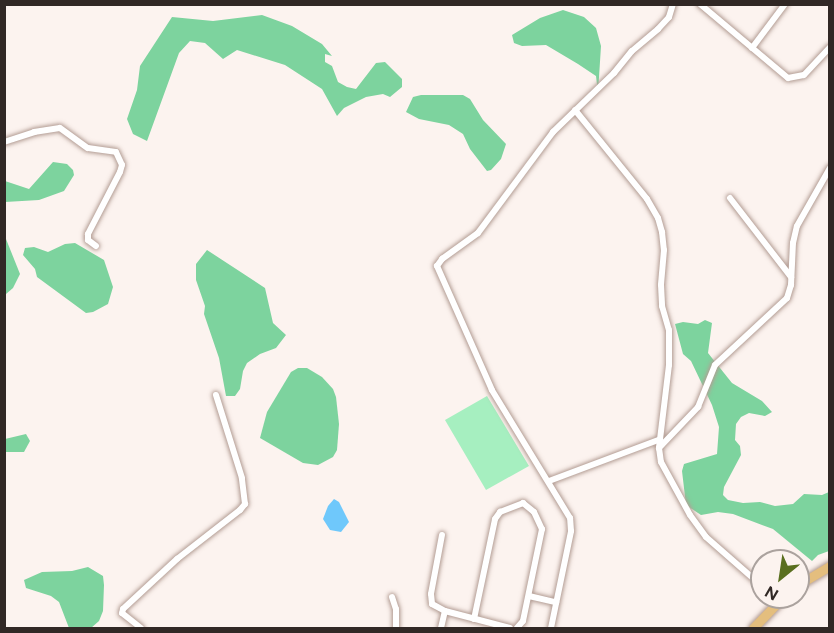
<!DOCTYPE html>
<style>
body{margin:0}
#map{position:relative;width:834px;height:633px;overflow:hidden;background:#fcf3ef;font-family:Figtree,sans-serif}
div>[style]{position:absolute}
.green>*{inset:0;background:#a6efc0}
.forest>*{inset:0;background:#7dd39e}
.water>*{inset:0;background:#6fc8fb}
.roads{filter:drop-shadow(0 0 2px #b39d94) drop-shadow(0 0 2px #b39d94)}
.minor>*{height:6px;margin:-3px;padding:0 3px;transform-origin:3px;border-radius:3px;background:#fff}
.primary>*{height:9px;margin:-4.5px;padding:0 4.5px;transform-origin:4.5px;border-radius:4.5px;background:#e4be7e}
span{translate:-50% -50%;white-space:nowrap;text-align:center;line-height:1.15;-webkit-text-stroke:5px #fcf3ef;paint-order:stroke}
.frame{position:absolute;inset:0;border:6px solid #312825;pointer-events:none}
.north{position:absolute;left:750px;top:549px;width:60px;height:60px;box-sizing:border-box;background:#fcf3ef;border:2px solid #aba29e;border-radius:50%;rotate:210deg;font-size:16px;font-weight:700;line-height:24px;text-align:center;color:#312825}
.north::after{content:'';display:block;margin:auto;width:21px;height:27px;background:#5a6f1f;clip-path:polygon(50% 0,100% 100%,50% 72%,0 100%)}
</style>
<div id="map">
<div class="green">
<i style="clip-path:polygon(487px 396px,529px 466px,486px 490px,445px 420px)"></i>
</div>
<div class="forest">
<i style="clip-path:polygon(563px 10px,584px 17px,596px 28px,601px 46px,598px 93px,596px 76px,578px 64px,546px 45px,522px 46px,514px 43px,512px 35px,540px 18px)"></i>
<i style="clip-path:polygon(262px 15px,292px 26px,322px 44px,332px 56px,325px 54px,325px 62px,332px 66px,338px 82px,347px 87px,356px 89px,376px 63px,385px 62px,402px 79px,402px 87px,390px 97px,383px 94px,366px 97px,344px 108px,337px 116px,322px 89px,285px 65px,237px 50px,223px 59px,205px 43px,190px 41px,179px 53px,147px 141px,133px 134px,127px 119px,137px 90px,140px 66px,172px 17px,213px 21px)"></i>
<i style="clip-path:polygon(421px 95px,463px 95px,470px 99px,483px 120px,506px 144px,501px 159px,491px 170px,487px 171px,470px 149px,463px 134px,449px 125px,419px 119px,406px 112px,413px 97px)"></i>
<i style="clip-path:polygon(53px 162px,67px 164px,73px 170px,74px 175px,64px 191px,39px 200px,5px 202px,5px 181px,29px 189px)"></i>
<i style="clip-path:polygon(4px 234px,20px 274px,13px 288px,6px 294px)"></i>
<i style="clip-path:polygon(75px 243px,104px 260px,113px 287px,108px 304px,93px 312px,86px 313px,37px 277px,35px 269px,23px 255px,25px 248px,34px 247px,48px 252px,65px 244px)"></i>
<i style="clip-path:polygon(207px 250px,265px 288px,273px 323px,286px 335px,276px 348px,260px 354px,247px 363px,243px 371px,240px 389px,235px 396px,226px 396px,219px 358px,204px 314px,205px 306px,196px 280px,196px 264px)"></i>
<i style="clip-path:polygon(705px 320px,712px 323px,708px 353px,732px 383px,762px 401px,772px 412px,765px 416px,749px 413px,741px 417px,736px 424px,735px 440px,740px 446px,741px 455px,724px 487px,723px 495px,728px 500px,743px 503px,760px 502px,775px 506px,793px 504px,804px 494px,822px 495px,829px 492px,829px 551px,818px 555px,812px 561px,773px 529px,733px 514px,718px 512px,701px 515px,686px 505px,682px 471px,684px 464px,717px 454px,719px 427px,712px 405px,691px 361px,683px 354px,675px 324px,683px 322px,698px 324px)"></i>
<i style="clip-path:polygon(298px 368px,307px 368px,322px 377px,333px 389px,336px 397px,339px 424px,337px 450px,333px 457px,318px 465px,303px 463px,260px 438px,267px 412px,291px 372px)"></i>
<i style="clip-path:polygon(26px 434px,30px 441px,24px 452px,5px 452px,5px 439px)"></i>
<i style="clip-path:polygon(88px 567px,103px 576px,104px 585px,103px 611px,99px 621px,91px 628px,69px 628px,59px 602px,51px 596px,26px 588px,24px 580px,42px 572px,72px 571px)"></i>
</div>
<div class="water">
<i style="clip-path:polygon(334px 499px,339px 502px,349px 522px,341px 532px,330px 530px,323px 519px,328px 506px)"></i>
</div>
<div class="roads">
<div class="minor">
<i style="left:700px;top:4px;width:115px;rotate:40.1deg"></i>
<i style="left:788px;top:78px;width:16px;rotate:-11deg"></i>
<i style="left:804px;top:75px;width:38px;rotate:-47deg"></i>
<i style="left:752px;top:48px;width:55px;rotate:-53.1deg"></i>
<i style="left:575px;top:110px;width:114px;rotate:51deg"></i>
<i style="left:647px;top:199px;width:22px;rotate:60deg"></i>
<i style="left:658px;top:218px;width:15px;rotate:74deg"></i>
<i style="left:662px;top:232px;width:18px;rotate:84deg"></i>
<i style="left:664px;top:250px;width:35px;rotate:95deg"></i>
<i style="left:661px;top:285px;width:21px;rotate:87deg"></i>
<i style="left:662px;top:306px;width:25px;rotate:74deg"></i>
<i style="left:669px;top:330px;width:35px;rotate:90deg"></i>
<i style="left:669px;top:365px;width:84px;rotate:96.9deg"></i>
<i style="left:659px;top:448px;width:57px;rotate:-46.4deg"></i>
<i style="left:698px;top:407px;width:45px;rotate:-68deg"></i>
<i style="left:715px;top:365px;width:98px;rotate:-42.9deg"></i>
<i style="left:787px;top:298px;width:14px;rotate:-73deg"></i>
<i style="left:791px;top:285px;width:42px;rotate:-87.3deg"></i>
<i style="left:793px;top:243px;width:17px;rotate:-77deg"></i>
<i style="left:797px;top:226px;width:67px;rotate:-60.4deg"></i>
<i style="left:4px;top:142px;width:32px;rotate:-18deg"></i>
<i style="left:34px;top:132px;width:26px;rotate:-9deg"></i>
<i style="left:60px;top:128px;width:34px;rotate:36deg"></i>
<i style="left:88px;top:148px;width:28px;rotate:8deg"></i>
<i style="left:116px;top:152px;width:14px;rotate:65deg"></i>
<i style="left:122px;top:165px;width:7px;rotate:106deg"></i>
<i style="left:120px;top:172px;width:70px;rotate:117.3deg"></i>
<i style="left:88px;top:234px;width:6px;rotate:90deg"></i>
<i style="left:88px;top:240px;width:10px;rotate:37deg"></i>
<i style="left:730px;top:198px;width:100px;rotate:52.3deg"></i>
<i style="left:659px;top:448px;width:14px;rotate:82deg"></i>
<i style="left:661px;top:462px;width:60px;rotate:61.3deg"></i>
<i style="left:690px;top:515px;width:27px;rotate:54deg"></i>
<i style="left:706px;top:537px;width:74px;rotate:41.2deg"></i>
<i style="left:549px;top:481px;width:116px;rotate:-20.6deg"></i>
<i style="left:442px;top:535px;width:60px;rotate:100.6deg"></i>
<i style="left:431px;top:594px;width:10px;rotate:84deg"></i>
<i style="left:432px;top:604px;width:15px;rotate:28deg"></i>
<i style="left:445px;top:611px;width:67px;rotate:14.7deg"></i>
<i style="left:529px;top:596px;width:28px;rotate:13deg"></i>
<i style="left:392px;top:597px;width:13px;rotate:72deg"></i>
<i style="left:396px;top:609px;width:19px;rotate:90deg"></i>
<i style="left:474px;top:619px;width:102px;rotate:-78.1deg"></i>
<i style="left:495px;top:519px;width:9px;rotate:-54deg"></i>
<i style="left:500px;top:512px;width:25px;rotate:-21deg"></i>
<i style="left:523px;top:503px;width:14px;rotate:39deg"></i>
<i style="left:534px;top:512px;width:19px;rotate:65deg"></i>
<i style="left:542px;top:529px;width:94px;rotate:101.7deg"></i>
<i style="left:523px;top:621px;width:9px;rotate:131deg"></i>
<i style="left:141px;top:628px;width:24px;rotate:-142deg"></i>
<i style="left:122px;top:613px;width:4px;rotate:-76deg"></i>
<i style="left:123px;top:609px;width:74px;rotate:-42.8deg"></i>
<i style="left:177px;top:559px;width:80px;rotate:-37.9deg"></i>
<i style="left:240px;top:510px;width:8px;rotate:-50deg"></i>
<i style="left:245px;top:504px;width:26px;rotate:-97deg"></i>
<i style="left:242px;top:478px;width:87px;rotate:-107.4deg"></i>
<i style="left:441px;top:628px;width:17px;rotate:-77deg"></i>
<i style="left:551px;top:628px;width:99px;rotate:-78.3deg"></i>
<i style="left:571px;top:531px;width:13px;rotate:-94deg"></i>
<i style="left:570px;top:518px;width:150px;rotate:-121.4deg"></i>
<i style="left:492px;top:390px;width:136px;rotate:-113.9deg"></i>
<i style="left:437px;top:266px;width:9px;rotate:-54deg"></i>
<i style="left:442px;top:259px;width:44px;rotate:-35.8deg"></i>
<i style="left:478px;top:233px;width:126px;rotate:-53.4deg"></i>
<i style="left:553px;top:132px;width:85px;rotate:-44deg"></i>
<i style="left:614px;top:73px;width:28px;rotate:-51deg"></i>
<i style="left:632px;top:51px;width:34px;rotate:-40deg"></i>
<i style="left:658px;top:29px;width:16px;rotate:-47deg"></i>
<i style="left:669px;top:17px;width:14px;rotate:-73deg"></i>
</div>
<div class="primary">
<i style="left:798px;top:585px;width:37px;rotate:-31deg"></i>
<i style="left:753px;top:628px;width:43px;rotate:-45.9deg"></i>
</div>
</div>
<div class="frame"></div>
<div class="north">N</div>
</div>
